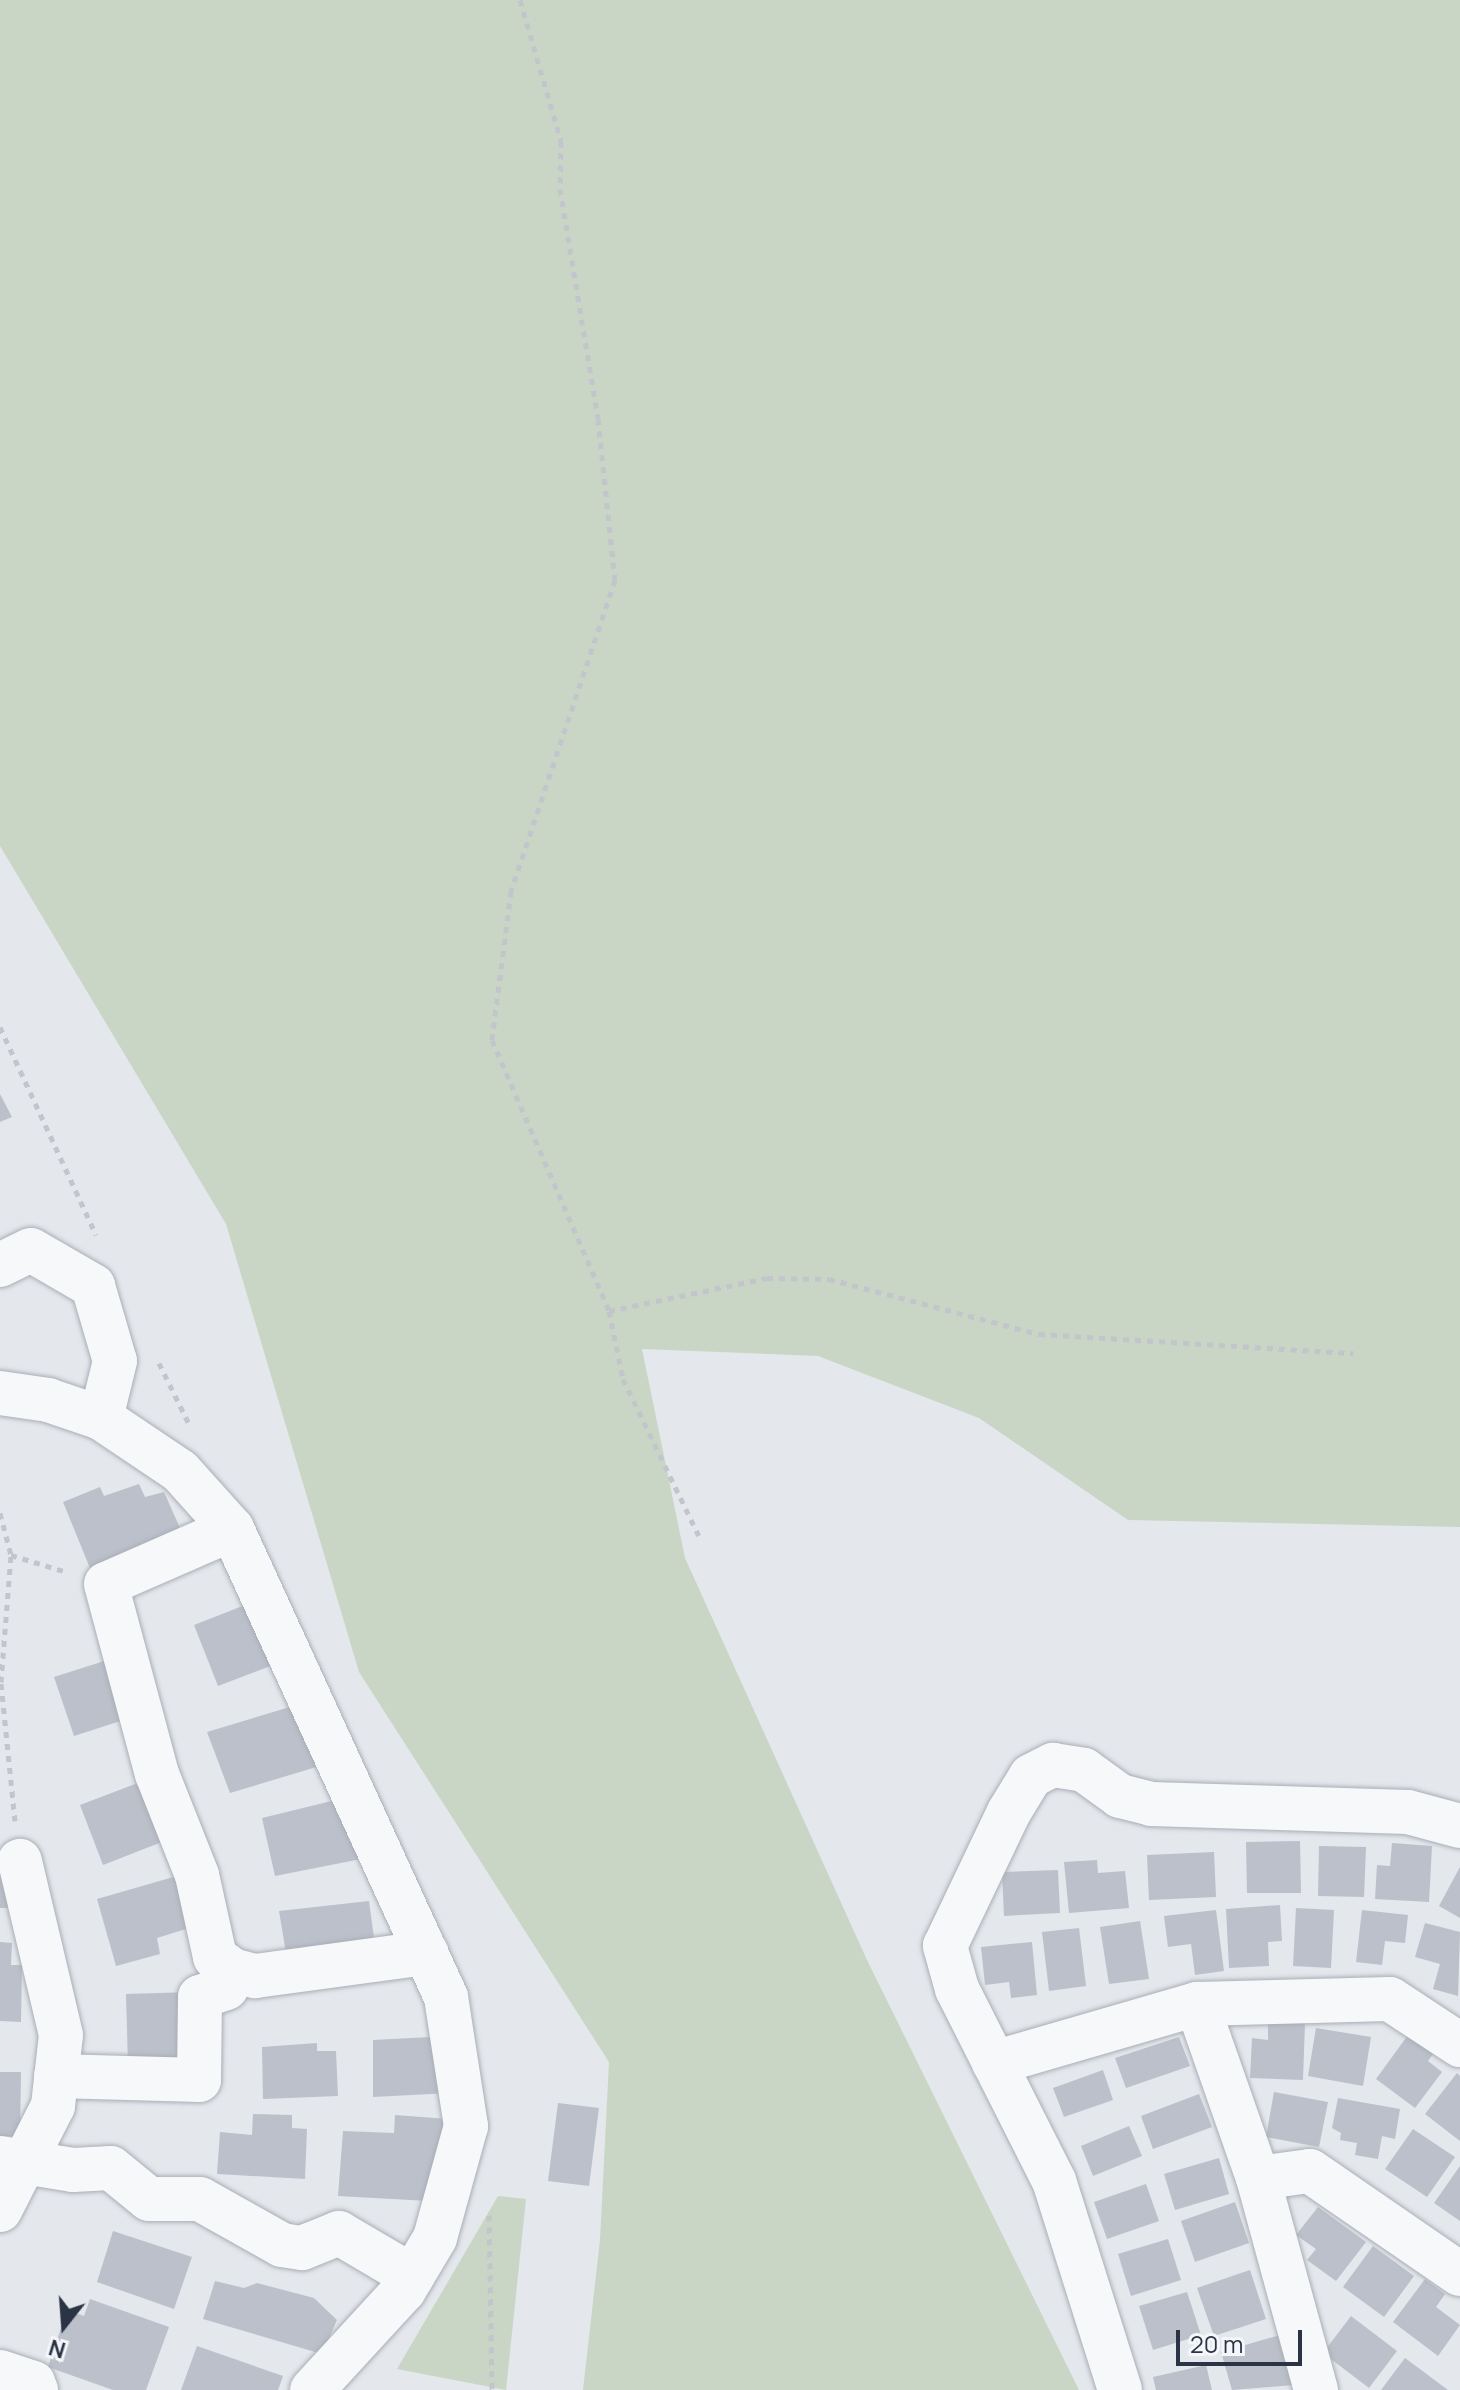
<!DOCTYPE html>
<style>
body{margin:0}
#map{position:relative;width:1460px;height:2390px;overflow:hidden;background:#e4e7ec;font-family:Manrope,sans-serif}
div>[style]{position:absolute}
.green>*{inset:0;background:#c9d6c5}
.building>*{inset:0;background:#bbc0ca}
.path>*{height:5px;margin-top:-2.5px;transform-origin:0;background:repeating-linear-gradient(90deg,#c2c5cb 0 6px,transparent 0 12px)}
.roads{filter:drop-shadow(0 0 2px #a9aeb7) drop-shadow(0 0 2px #a9aeb7)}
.minor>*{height:44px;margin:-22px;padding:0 22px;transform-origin:22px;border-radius:22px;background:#f7f8fa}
span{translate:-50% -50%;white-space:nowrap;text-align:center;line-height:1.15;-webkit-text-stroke:7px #f4f6f9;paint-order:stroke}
.north{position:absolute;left:24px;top:2286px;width:80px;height:80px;-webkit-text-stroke:6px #f4f6f9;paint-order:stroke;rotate:197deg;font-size:22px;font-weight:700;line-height:32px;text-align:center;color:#2b3445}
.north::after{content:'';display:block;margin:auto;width:28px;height:36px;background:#2b3445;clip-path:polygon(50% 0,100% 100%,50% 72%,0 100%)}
.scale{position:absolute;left:1176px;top:2330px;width:126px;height:36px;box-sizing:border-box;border:4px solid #2b3445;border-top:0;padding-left:10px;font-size:24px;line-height:28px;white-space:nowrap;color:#2b3445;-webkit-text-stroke:6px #f4f6f9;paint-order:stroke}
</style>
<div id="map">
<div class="green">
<i style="clip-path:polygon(0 0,1460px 0,1460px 1527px,1128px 1520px,979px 1418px,818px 1356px,642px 1349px,685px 1558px,867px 1960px,1079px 2390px,583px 2390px,600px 2240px,609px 2062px,359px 1672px,226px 1224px,0 846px)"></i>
<i style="clip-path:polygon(498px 2196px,526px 2199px,506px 2390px,397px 2369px)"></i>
</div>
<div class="building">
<i style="clip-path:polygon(0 1094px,12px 1117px,0 1122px)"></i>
<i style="clip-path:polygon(139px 1484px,145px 1497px,164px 1492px,184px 1537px,92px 1573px,63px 1502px,100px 1487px,104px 1496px)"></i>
<i style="clip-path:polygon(258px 1600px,284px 1661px,218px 1686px,194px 1625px)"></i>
<i style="clip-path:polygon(120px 1656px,136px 1716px,74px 1736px,54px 1677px)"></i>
<i style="clip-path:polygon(303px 1703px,323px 1765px,230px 1793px,207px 1732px)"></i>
<i style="clip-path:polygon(151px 1778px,172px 1838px,103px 1865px,80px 1805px)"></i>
<i style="clip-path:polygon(348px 1797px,361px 1859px,275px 1876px,262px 1818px)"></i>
<i style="clip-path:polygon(1300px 1841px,1301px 1893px,1247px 1893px,1246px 1842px)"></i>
<i style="clip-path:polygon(1392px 1843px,1432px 1846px,1429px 1902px,1375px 1899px,1377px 1865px,1390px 1866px)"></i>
<i style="clip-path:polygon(1319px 1846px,1366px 1847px,1364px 1897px,1318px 1896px)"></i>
<i style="clip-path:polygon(1214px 1852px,1216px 1897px,1149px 1900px,1147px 1855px)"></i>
<i style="clip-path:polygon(0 1856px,12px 1908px,0 1908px)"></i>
<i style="clip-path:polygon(1097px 1860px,1098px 1873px,1125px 1871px,1129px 1908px,1069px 1913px,1064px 1862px)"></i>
<i style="clip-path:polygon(1460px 1867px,1460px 1918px,1439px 1906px)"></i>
<i style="clip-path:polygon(1058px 1870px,1060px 1913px,1004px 1916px,1002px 1872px)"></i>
<i style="clip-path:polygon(177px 1876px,189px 1928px,157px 1938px,160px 1954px,116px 1966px,97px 1899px)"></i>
<i style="clip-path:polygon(369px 1901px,376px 1953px,288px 1965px,279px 1911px)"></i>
<i style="clip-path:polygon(1280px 1905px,1282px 1941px,1268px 1942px,1269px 1966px,1229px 1968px,1226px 1909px)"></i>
<i style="clip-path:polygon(1296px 1908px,1334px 1910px,1331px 1968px,1293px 1966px)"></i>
<i style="clip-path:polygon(1216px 1910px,1224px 1971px,1195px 1975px,1191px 1944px,1168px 1947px,1164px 1916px)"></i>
<i style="clip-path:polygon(1362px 1910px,1408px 1915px,1405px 1943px,1385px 1941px,1382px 1965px,1356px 1962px)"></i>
<i style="clip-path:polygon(1140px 1921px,1149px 1979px,1109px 1984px,1100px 1927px)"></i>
<i style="clip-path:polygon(1425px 1923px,1460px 1932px,1458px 1996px,1433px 1989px,1440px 1964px,1415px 1957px)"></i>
<i style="clip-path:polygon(1079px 1928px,1086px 1986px,1049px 1991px,1042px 1932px)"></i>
<i style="clip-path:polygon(0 1942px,12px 1943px,11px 1965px,22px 1965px,21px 2022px,0 2021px)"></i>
<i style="clip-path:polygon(1032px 1942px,1037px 1995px,1011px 1998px,1009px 1982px,985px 1985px,981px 1947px)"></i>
<i style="clip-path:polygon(192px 1992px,191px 2065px,128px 2065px,126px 1994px)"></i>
<i style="clip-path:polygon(1268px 2021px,1305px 2023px,1303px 2080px,1250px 2078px,1252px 2038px,1268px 2040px)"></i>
<i style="clip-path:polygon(1316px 2028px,1371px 2037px,1363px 2086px,1308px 2076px)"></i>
<i style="clip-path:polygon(1408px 2035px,1433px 2054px,1428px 2061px,1442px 2072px,1415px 2108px,1376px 2079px)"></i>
<i style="clip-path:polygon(449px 2036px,450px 2093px,373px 2097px,373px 2040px)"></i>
<i style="clip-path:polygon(1179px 2037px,1190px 2066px,1126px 2088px,1115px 2058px)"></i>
<i style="clip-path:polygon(317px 2043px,317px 2051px,336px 2051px,338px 2096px,263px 2099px,262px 2047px)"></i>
<i style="clip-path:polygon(1103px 2070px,1113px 2100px,1064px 2117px,1053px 2088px)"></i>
<i style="clip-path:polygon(0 2072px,21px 2072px,20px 2136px,0 2136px)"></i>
<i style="clip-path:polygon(1457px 2073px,1460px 2076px,1460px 2141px,1425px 2114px)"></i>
<i style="clip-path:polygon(1274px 2092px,1328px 2102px,1319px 2147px,1266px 2137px)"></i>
<i style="clip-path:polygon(1199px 2094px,1212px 2127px,1153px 2149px,1141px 2116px)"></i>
<i style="clip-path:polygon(1338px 2098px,1400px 2109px,1395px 2139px,1382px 2136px,1378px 2159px,1355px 2155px,1357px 2143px,1340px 2140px,1341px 2133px,1332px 2128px)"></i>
<i style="clip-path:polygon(558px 2103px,599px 2108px,589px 2186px,548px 2181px)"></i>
<i style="clip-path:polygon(253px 2114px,292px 2115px,292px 2128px,307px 2129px,305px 2179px,217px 2174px,220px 2132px,252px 2135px)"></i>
<i style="clip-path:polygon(395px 2115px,448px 2119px,429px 2201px,338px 2196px,343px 2131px,394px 2133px)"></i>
<i style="clip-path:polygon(1129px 2126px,1142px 2156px,1093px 2176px,1081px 2146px)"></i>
<i style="clip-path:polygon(1413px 2129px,1455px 2157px,1427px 2197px,1385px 2169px)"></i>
<i style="clip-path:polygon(1219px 2158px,1229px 2194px,1175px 2210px,1164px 2174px)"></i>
<i style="clip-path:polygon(1460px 2166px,1460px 2221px,1434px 2203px)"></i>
<i style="clip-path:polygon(1146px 2184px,1159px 2221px,1107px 2239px,1094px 2202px)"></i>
<i style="clip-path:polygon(1235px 2202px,1249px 2243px,1195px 2262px,1181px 2221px)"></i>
<i style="clip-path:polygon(1318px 2207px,1366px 2242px,1336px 2281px,1307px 2260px,1316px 2249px,1296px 2235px)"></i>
<i style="clip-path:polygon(113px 2231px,192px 2257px,174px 2309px,97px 2282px)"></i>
<i style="clip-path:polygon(1168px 2239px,1181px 2280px,1131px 2296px,1118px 2254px)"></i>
<i style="clip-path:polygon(1373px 2246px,1414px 2276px,1384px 2317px,1343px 2287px)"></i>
<i style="clip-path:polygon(1250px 2270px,1266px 2319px,1214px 2336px,1197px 2288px)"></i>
<i style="clip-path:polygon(1425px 2279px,1445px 2294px,1436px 2307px,1460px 2325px,1438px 2356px,1393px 2322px)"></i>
<i style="clip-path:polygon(215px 2281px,244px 2288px,257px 2283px,314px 2298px,337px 2320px,322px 2354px,203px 2319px)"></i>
<i style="clip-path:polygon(1187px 2292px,1201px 2335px,1153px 2350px,1139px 2306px)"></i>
<i style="clip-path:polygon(90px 2299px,169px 2327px,146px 2390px,113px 2390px,48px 2367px,67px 2310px,84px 2316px)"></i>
<i style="clip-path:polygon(1351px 2316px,1397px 2351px,1369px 2388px,1323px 2353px)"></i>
<i style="clip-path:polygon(1280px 2335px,1294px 2385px,1232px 2390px,1221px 2352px)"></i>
<i style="clip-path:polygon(197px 2346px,283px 2376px,278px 2390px,181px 2390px)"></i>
<i style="clip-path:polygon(1405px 2358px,1448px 2390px,1381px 2390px)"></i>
<i style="clip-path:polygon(1206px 2365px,1212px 2390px,1156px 2390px,1153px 2377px)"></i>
</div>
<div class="path">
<i style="left:520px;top:0;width:147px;rotate:73.8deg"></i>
<i style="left:561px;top:141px;width:48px;rotate:91.2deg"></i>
<i style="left:560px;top:189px;width:233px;rotate:80.6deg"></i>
<i style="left:598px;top:419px;width:162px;rotate:84deg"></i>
<i style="left:615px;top:580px;width:328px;rotate:108.5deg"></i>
<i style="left:511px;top:891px;width:150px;rotate:97.3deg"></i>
<i style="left:492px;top:1040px;width:295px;rotate:66.6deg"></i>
<i style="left:609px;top:1311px;width:69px;rotate:78.4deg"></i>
<i style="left:623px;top:1379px;width:174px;rotate:64.2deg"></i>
<i style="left:0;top:1027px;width:229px;rotate:65.2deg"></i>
<i style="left:609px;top:1311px;width:161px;rotate:-11.8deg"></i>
<i style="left:767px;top:1278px;width:62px;rotate:0.9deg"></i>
<i style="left:829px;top:1279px;width:217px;rotate:14.7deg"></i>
<i style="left:1039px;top:1334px;width:315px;rotate:3.5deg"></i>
<i style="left:159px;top:1363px;width:66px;rotate:63.8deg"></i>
<i style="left:0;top:1513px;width:43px;rotate:75.3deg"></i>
<i style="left:15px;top:1821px;width:140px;rotate:-95.8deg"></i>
<i style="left:1px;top:1682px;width:127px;rotate:-85.5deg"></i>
<i style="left:11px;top:1555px;width:59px;rotate:16.9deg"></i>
<i style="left:489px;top:2215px;width:175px;rotate:89deg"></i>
</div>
<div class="roads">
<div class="minor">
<i style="left:0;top:1265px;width:34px;rotate:-26deg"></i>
<i style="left:31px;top:1250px;width:72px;rotate:30.1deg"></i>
<i style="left:93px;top:1286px;width:78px;rotate:73.7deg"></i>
<i style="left:115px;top:1361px;width:59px;rotate:103.8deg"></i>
<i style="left:0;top:1393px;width:49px;rotate:8.3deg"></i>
<i style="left:48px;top:1400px;width:56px;rotate:18.8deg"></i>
<i style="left:101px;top:1418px;width:95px;rotate:33.9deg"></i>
<i style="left:180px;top:1471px;width:78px;rotate:48.1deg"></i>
<i style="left:232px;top:1529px;width:515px;rotate:65.43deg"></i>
<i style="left:446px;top:1997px;width:131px;rotate:81.2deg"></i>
<i style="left:466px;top:2126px;width:116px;rotate:105.5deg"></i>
<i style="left:435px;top:2238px;width:61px;rotate:120.8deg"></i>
<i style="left:404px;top:2290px;width:136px;rotate:132.6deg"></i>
<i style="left:232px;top:1529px;width:137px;rotate:156.4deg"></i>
<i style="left:106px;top:1584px;width:197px;rotate:75deg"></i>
<i style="left:157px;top:1774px;width:109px;rotate:68.4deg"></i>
<i style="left:197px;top:1875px;width:84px;rotate:77.6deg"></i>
<i style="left:215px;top:1957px;width:21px;rotate:37deg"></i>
<i style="left:232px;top:1970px;width:24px;rotate:15deg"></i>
<i style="left:255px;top:1976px;width:173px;rotate:-7.7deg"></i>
<i style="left:1197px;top:2004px;width:184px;rotate:70.7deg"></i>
<i style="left:1258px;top:2178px;width:220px;rotate:74.7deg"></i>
<i style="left:994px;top:2063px;width:211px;rotate:-16.2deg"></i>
<i style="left:1197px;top:2004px;width:193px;rotate:-1.5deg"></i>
<i style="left:1390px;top:1999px;width:84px;rotate:33.3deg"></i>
<i style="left:56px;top:2076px;width:143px;rotate:1.6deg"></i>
<i style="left:199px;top:2080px;width:83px;rotate:-89.3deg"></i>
<i style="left:200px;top:1997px;width:28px;rotate:-19deg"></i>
<i style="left:226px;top:1988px;width:19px;rotate:-72deg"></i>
<i style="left:0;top:2158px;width:74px;rotate:9.3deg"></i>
<i style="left:73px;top:2170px;width:38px;rotate:-3deg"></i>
<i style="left:111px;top:2168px;width:49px;rotate:39.2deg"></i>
<i style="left:149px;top:2199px;width:51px"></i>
<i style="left:200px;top:2199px;width:94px;rotate:29.3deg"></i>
<i style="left:282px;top:2245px;width:20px;rotate:9deg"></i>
<i style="left:302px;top:2248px;width:40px;rotate:-22deg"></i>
<i style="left:339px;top:2233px;width:85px;rotate:30.5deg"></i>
<i style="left:1258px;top:2178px;width:52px;rotate:-7.7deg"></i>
<i style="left:1310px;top:2171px;width:182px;rotate:34.5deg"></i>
<i style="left:0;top:2210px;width:117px;rotate:-63deg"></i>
<i style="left:53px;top:2106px;width:71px;rotate:-83.6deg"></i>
<i style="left:61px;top:2035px;width:179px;rotate:-103.3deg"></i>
<i style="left:0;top:2372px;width:35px;rotate:18deg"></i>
<i style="left:33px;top:2383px;width:8px;rotate:67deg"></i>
<i style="left:1120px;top:2390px;width:219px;rotate:-107.5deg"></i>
<i style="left:1054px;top:2181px;width:215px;rotate:-116.8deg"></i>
<i style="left:957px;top:1989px;width:45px;rotate:-105.6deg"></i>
<i style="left:945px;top:1946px;width:148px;rotate:-64.5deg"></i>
<i style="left:1009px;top:1812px;width:42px;rotate:-58.6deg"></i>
<i style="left:1031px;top:1776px;width:25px;rotate:-27deg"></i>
<i style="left:1053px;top:1765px;width:31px;rotate:9deg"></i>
<i style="left:1084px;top:1770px;width:44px;rotate:35.8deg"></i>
<i style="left:1120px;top:1796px;width:32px;rotate:14deg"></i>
<i style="left:1151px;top:1804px;width:257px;rotate:1.8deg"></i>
<i style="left:1408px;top:1812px;width:54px;rotate:15.1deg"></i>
</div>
</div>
<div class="north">N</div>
<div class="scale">20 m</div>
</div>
